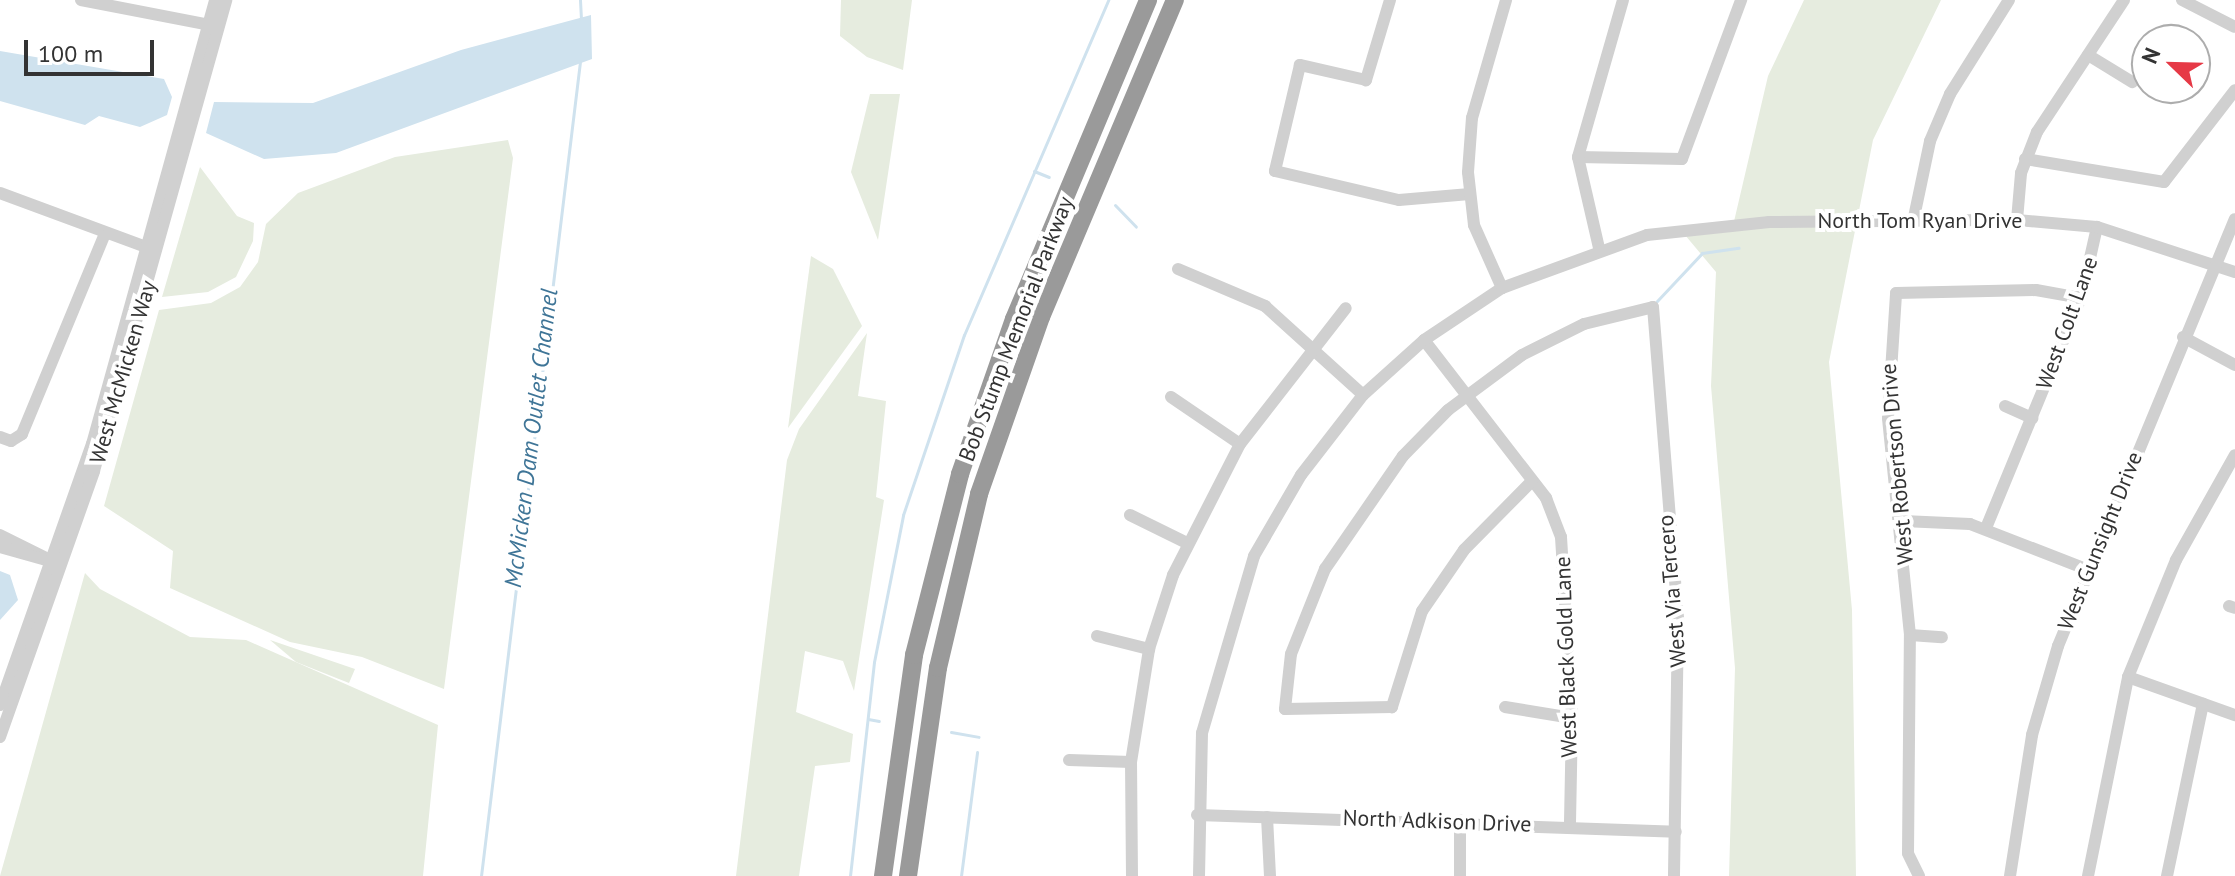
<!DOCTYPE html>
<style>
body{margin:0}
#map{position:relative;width:2235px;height:876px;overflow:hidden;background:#fff;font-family:"PT Sans",sans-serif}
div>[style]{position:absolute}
.green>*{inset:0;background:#e6ecdf}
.water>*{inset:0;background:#cfe2ee}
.stream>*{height:3px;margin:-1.5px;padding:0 1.5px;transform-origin:1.5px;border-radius:1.5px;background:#cfe2ee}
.minor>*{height:12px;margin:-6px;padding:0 6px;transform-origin:6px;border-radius:6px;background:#d0d0d0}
.highway>*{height:18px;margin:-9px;padding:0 9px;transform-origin:9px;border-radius:9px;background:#9a9a9a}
span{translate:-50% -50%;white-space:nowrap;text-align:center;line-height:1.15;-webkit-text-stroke:8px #fff;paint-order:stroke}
.street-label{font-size:22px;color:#333}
.water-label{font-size:24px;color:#3f7597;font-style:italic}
.north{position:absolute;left:2131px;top:24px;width:80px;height:80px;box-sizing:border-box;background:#fff;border:2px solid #adadad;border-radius:50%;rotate:293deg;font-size:22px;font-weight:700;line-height:32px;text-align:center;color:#333}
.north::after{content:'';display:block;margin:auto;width:28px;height:36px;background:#e63946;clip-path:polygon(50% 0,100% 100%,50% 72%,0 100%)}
.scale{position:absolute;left:24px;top:40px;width:130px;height:36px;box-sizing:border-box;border:4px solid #333;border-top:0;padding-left:10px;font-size:24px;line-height:28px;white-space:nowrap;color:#333;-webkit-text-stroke:6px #fff;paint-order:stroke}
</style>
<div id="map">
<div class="green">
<i style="clip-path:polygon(841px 0,912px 0,903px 70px,867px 57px,840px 36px)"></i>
<i style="clip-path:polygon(1804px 0,1941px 0,1873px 140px,1829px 362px,1852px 610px,1856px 876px,1729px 876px,1735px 668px,1711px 386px,1716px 272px,1685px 235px,1732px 230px,1768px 76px)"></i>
<i style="clip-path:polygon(870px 94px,900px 94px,878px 240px,851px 172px)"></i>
<i style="clip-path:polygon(508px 140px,513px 158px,444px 689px,362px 657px,290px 642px,170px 588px,173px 551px,104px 506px,159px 310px,211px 303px,240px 287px,258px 262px,266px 224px,298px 193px,395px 157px)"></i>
<i style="clip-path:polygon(200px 167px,237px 216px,254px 223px,253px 241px,236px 277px,208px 292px,162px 297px)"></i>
<i style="clip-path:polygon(811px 256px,833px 269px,862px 326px,788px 428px)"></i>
<i style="clip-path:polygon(867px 333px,858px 396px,886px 401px,876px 497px,884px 500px,854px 691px,843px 661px,805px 651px,796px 712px,853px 734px,850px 762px,815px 766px,799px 876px,736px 876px,787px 460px,799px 429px)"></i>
<i style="clip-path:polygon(85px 573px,100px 589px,190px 637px,246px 640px,438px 725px,423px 876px,0 876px)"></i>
<i style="clip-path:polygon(270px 640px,355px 669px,349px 683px,296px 662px)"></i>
</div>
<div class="water">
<i style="clip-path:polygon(591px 15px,592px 59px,336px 153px,264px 159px,206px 133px,214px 102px,313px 103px,461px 50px)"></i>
<i style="clip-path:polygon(0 51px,164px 79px,172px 97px,167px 115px,140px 127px,99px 116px,85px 125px,0 101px)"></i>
<i style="clip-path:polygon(0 571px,10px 575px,18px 600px,0 620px)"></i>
</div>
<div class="stream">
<i style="left:580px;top:0;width:19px;rotate:87deg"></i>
<i style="left:1034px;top:171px;width:16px;rotate:22deg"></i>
<i style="left:1115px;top:205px;width:30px;rotate:46deg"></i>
<i style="left:1657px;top:301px;width:66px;rotate:-46.8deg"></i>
<i style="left:1702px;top:253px;width:37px;rotate:-8deg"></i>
<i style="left:868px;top:719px;width:11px;rotate:10deg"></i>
<i style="left:951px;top:732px;width:28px;rotate:10deg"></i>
<i style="left:481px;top:876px;width:820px;rotate:-83.07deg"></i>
<i style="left:850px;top:876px;width:215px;rotate:-83.6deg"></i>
<i style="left:874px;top:662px;width:150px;rotate:-78.8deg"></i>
<i style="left:903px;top:515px;width:190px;rotate:-71.3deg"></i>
<i style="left:964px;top:335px;width:365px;rotate:-66.7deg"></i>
<i style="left:961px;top:876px;width:125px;rotate:-82.6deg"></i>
</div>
<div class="minor">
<i style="left:81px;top:0;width:136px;rotate:11deg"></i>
<i style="left:1390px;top:0;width:84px;rotate:106.7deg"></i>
<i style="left:1366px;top:80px;width:68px;rotate:-167.2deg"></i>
<i style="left:1300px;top:65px;width:109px;rotate:103.3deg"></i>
<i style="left:1275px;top:171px;width:127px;rotate:13.2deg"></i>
<i style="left:1399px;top:200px;width:71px;rotate:-4.8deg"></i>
<i style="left:2182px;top:0;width:59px;rotate:27deg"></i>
<i style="left:2088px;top:55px;width:52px;rotate:31.5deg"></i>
<i style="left:1578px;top:157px;width:104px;rotate:1.1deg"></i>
<i style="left:1682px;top:159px;width:170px;rotate:-69.6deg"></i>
<i style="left:2025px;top:159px;width:141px;rotate:9.4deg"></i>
<i style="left:2164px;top:182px;width:116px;rotate:-52.3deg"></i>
<i style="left:0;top:193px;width:164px;rotate:20.3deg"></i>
<i style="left:2017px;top:220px;width:47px;rotate:-85.1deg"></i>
<i style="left:2021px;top:173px;width:44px;rotate:-68.7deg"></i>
<i style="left:2037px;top:132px;width:158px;rotate:-56.6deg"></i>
<i style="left:1913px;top:222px;width:83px;rotate:-78.1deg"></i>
<i style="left:1930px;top:141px;width:51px;rotate:-66.9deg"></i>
<i style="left:1950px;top:94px;width:111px;rotate:-57.9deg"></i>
<i style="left:1599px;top:248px;width:93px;rotate:-103deg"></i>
<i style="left:1578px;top:157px;width:163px;rotate:-74deg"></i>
<i style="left:1178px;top:269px;width:95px;rotate:23deg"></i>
<i style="left:1265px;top:306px;width:132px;rotate:42.2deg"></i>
<i style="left:1502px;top:288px;width:69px;rotate:-114deg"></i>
<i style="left:1474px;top:225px;width:53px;rotate:-96.5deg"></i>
<i style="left:1468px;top:172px;width:54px;rotate:-85.8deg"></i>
<i style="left:1472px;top:118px;width:123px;rotate:-73.9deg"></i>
<i style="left:2183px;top:337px;width:59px;rotate:28.3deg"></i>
<i style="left:1424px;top:340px;width:200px;rotate:52.3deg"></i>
<i style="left:1546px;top:498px;width:42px;rotate:69deg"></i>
<i style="left:1561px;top:537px;width:181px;rotate:86.5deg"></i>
<i style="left:1572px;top:718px;width:109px;rotate:91.1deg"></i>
<i style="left:1171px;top:397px;width:83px;rotate:34.3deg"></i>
<i style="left:2005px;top:406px;width:30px;rotate:24deg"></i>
<i style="left:0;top:437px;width:12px;rotate:20deg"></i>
<i style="left:11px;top:441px;width:13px;rotate:-32deg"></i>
<i style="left:22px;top:434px;width:214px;rotate:-67.5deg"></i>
<i style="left:1532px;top:481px;width:97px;rotate:134.6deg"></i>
<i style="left:1464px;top:550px;width:74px;rotate:124.5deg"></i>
<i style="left:1422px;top:611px;width:101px;rotate:107.4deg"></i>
<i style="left:1392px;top:707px;width:107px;rotate:178.9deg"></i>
<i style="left:1285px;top:709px;width:55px;rotate:-83.8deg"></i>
<i style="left:1291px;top:654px;width:92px;rotate:-68.2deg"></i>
<i style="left:1325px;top:569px;width:137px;rotate:-55.4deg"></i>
<i style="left:1403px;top:456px;width:64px;rotate:-45.6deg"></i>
<i style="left:1448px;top:410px;width:92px;rotate:-36.6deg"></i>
<i style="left:1522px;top:355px;width:69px;rotate:-26.6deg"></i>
<i style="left:1584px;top:324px;width:71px;rotate:-13.8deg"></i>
<i style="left:1653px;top:307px;width:314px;rotate:85.4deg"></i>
<i style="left:1678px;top:620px;width:256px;rotate:90.9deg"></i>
<i style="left:1130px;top:515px;width:64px;rotate:26.2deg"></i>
<i style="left:1903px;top:521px;width:67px;rotate:2.6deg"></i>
<i style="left:1970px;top:524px;width:124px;rotate:21.2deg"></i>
<i style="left:1986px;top:528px;width:249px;rotate:-67.6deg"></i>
<i style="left:2081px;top:298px;width:73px;rotate:-77.3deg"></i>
<i style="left:0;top:535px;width:58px;rotate:26.6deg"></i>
<i style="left:0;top:547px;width:59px;rotate:15.7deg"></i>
<i style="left:2229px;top:606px;width:6px;rotate:18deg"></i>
<i style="left:1910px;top:635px;width:32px;rotate:4deg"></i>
<i style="left:1097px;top:636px;width:54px;rotate:14deg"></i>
<i style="left:2128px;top:677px;width:114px;rotate:19.6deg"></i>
<i style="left:0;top:705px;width:277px;rotate:-70.6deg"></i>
<i style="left:92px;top:444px;width:461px;rotate:-74.5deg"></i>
<i style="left:1505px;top:707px;width:68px;rotate:9.3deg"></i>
<i style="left:0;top:737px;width:282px;rotate:-70.5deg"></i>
<i style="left:94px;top:471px;width:489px;rotate:-74.3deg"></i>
<i style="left:1069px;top:760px;width:62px;rotate:1.8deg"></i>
<i style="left:1197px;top:815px;width:479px;rotate:2deg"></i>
<i style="left:1267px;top:817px;width:59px;rotate:87.1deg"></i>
<i style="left:1460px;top:820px;width:56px;rotate:90deg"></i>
<i style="left:1132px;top:876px;width:114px;rotate:-90.5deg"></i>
<i style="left:1131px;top:762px;width:114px;rotate:-80.9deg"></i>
<i style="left:1149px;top:649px;width:78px;rotate:-72deg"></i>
<i style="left:1173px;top:575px;width:147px;rotate:-62.9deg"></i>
<i style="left:1240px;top:444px;width:172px;rotate:-52.1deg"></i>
<i style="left:1199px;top:876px;width:143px;rotate:-88.8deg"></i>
<i style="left:1202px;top:733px;width:184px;rotate:-73.6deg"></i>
<i style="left:1254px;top:556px;width:94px;rotate:-59.9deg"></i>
<i style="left:1301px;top:475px;width:101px;rotate:-52.2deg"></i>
<i style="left:1363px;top:395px;width:82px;rotate:-42deg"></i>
<i style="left:1424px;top:340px;width:94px;rotate:-33.7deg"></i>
<i style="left:1502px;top:288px;width:154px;rotate:-20.1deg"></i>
<i style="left:1647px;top:235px;width:123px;rotate:-6.1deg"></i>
<i style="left:1769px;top:222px;width:248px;rotate:-0.5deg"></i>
<i style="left:2017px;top:220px;width:80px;rotate:5deg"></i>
<i style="left:2097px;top:227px;width:145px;rotate:18.1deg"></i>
<i style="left:1919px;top:876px;width:25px;rotate:-116deg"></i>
<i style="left:1908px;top:853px;width:218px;rotate:-89.5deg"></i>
<i style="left:1910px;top:635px;width:218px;rotate:-95.8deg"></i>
<i style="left:1888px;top:418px;width:125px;rotate:-86.3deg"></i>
<i style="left:1896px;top:293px;width:140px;rotate:-1.2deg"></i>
<i style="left:2036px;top:290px;width:46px;rotate:10.1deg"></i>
<i style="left:2010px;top:876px;width:143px;rotate:-81.1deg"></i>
<i style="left:2032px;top:735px;width:93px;rotate:-73.7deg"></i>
<i style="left:2058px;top:646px;width:462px;rotate:-67.5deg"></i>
<i style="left:2088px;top:876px;width:203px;rotate:-78.6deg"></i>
<i style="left:2128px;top:677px;width:126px;rotate:-67.7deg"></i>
<i style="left:2176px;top:560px;width:120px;rotate:-60.7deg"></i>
<i style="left:2167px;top:876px;width:176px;rotate:-78.2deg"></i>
</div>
<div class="highway">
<i style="left:883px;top:876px;width:223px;rotate:-82deg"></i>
<i style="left:914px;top:655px;width:187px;rotate:-75.7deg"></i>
<i style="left:960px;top:474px;width:164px;rotate:-70.8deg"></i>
<i style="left:1014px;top:319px;width:346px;rotate:-67.2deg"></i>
<i style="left:908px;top:876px;width:210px;rotate:-81.8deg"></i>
<i style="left:938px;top:668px;width:179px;rotate:-76.7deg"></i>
<i style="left:979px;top:494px;width:188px;rotate:-70.7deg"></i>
<i style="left:1041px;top:317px;width:344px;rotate:-67.1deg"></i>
</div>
<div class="street-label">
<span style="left:1920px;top:221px">North Tom Ryan Drive</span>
<span style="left:2067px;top:323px;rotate:-70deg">West Colt Lane</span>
<span style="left:1016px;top:329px;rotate:-69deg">Bob Stump Memorial Parkway</span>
<span style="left:123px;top:372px;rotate:-74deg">West McMicken Way</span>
<span style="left:1897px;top:464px;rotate:-95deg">West Robertson Drive</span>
<span style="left:2100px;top:541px;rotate:-68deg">West Gunsight Drive</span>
<span style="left:1672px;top:591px;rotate:-95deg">West Via Tercero</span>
<span style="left:1566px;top:657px;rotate:-92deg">West Black Gold Lane</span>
<span style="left:1437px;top:821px;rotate:2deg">North Adkison Drive</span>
</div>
<div class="water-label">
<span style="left:531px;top:438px;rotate:-83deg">McMicken Dam Outlet Channel</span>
</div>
<div class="north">N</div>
<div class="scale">100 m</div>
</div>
